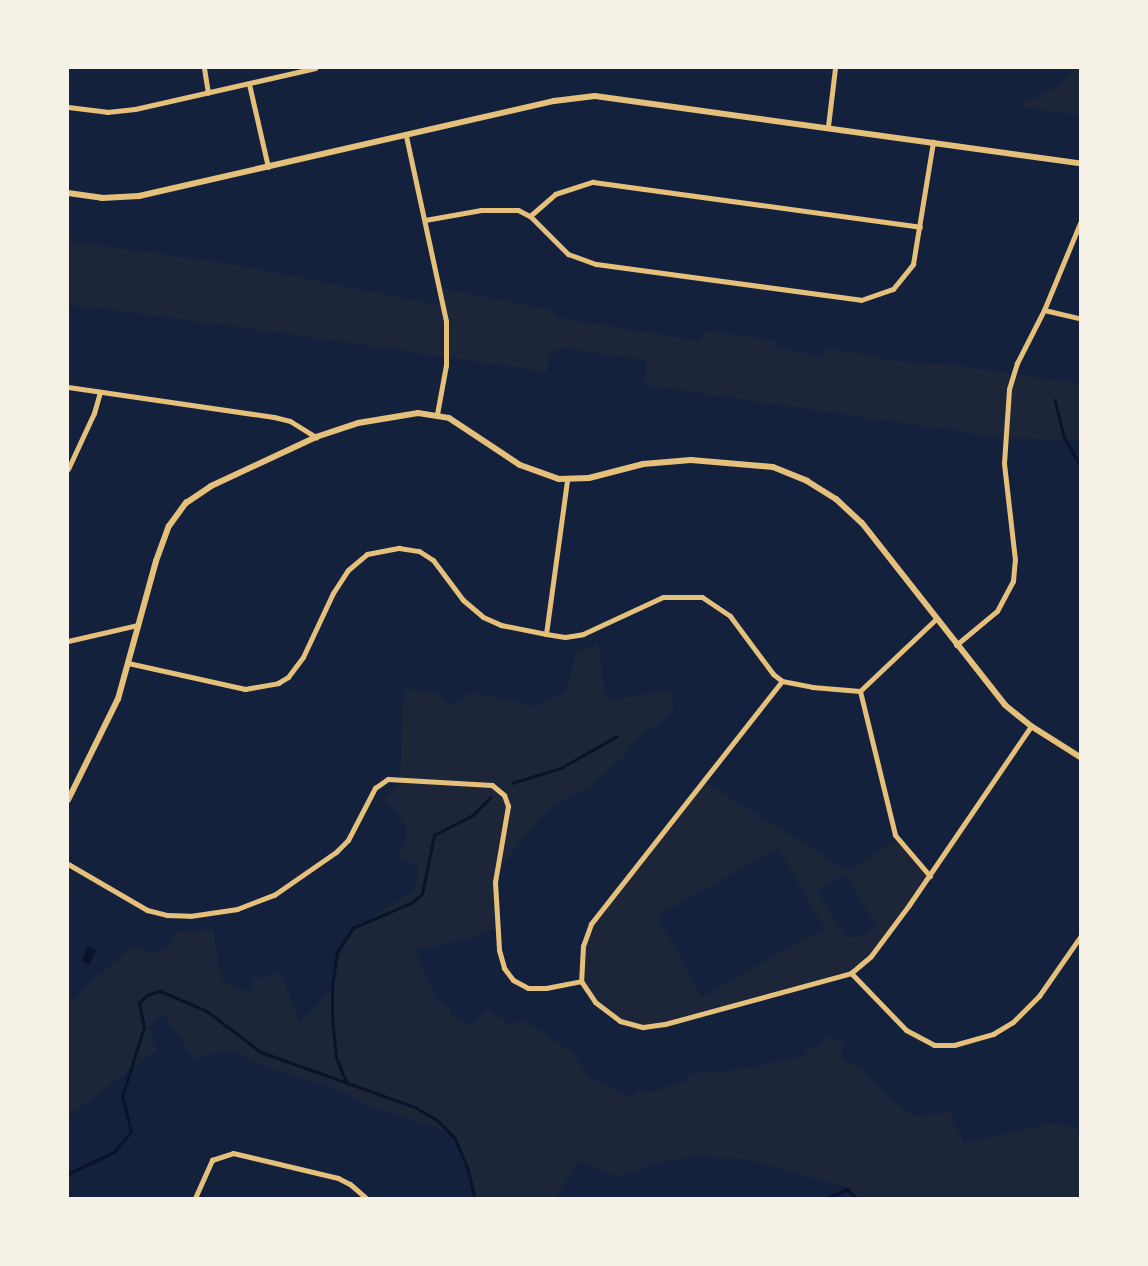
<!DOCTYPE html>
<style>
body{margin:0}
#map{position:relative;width:1148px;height:1266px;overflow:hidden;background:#14213d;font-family:"Libre Baskerville",serif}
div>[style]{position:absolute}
.green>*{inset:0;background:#1d2539}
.water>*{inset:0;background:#0b132b}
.stream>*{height:2.5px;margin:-1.25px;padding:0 1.25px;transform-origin:1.25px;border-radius:1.25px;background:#0b132b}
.minor>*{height:5px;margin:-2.5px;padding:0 2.5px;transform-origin:2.5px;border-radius:2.5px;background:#e5c07b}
.tertiary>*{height:6px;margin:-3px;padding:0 3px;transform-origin:3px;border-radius:3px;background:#e5c07b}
span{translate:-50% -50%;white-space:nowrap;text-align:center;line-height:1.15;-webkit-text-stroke:4px #f6f1e7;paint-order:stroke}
.frame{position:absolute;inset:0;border:69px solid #f6f1e7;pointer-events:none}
</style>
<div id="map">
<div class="green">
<i style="clip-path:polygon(1076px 68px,1080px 68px,1080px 115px,1017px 107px,1058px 86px)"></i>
<i style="clip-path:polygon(68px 241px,238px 265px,443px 306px,441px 288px,555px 311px,554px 317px,701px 341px,703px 331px,776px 340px,776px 348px,823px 356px,825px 349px,862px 353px,864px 357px,879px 355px,879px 359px,962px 366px,1080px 384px,1080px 441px,1004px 438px,644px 385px,646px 360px,560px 348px,549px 356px,547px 372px,254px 329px,74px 305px,73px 308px,68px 307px)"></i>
<i style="clip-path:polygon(598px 643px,606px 700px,670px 691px,674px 712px,635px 740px,627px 753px,588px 790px,573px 794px,544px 813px,496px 873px,497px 929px,467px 940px,415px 950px,436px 998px,451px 1010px,449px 1014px,472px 1026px,488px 1010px,511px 1025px,523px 1019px,574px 1054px,588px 1077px,632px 1097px,637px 1090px,651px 1092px,686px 1081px,689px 1073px,737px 1070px,805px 1056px,806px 1052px,828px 1037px,846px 1043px,841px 1051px,842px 1060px,863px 1069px,894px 1101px,914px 1116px,949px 1112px,964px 1143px,1055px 1123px,1080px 1130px,1080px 1198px,858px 1198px,848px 1188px,751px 1160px,697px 1157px,660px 1162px,620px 1177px,578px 1162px,556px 1198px,476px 1198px,468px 1168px,455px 1137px,434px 1126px,372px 1108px,341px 1091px,280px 1072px,230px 1050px,194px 1059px,163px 1014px,148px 1027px,157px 1049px,68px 1117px,68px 1004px,131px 947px,156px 953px,170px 944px,175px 932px,213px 929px,222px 980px,248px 992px,252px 990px,253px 979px,281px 973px,300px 1024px,334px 984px,340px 952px,355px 928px,414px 891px,419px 867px,399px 856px,406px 839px,405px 825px,395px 809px,384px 799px,397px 785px,401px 766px,403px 700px,406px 689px,434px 691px,452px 704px,460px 703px,471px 692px,533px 706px,558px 696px,569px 684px,574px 654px)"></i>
<i style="clip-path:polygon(evenodd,703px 781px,849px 871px,897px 840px,930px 876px,882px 942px,857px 969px,648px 1027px,625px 1023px,595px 1002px,580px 973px,591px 924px,703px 781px,778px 848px,824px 928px,702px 997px,657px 916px,778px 848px,703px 781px,845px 875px,876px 925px,861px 936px,846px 937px,818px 892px,845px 875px)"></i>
</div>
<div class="water">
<i style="clip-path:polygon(87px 946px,96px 951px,89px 965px,82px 961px)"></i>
</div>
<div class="stream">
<i style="left:1055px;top:400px;width:37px;rotate:76deg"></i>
<i style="left:1064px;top:436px;width:33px;rotate:61deg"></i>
<i style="left:512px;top:783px;width:51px;rotate:-17deg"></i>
<i style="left:561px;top:768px;width:64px;rotate:-29.7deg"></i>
<i style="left:347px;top:1084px;width:28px;rotate:-113deg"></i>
<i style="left:336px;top:1058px;width:41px;rotate:-95.6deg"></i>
<i style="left:332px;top:1017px;width:30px;rotate:-90deg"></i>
<i style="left:332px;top:987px;width:35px;rotate:-82deg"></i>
<i style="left:337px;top:952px;width:29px;rotate:-56deg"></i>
<i style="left:353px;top:928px;width:65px;rotate:-23.4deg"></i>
<i style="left:413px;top:902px;width:12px;rotate:-42deg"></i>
<i style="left:422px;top:894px;width:60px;rotate:-78.5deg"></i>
<i style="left:434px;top:835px;width:44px;rotate:-27.1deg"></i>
<i style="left:473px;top:815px;width:25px;rotate:-45deg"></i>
<i style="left:68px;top:1174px;width:51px;rotate:-25.6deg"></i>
<i style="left:114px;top:1152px;width:26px;rotate:-50deg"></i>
<i style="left:131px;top:1132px;width:36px;rotate:-104deg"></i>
<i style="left:122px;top:1097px;width:73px;rotate:-72.6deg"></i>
<i style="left:144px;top:1027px;width:25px;rotate:-102deg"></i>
<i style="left:139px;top:1003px;width:11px;rotate:-45deg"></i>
<i style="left:147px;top:995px;width:14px;rotate:-17deg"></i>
<i style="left:160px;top:991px;width:51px;rotate:23.1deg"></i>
<i style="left:207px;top:1011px;width:68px;rotate:37.2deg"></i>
<i style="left:261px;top:1052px;width:164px;rotate:19.7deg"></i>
<i style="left:415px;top:1107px;width:24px;rotate:30deg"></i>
<i style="left:436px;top:1119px;width:27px;rotate:45deg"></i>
<i style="left:455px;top:1138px;width:33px;rotate:67deg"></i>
<i style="left:468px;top:1168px;width:31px;rotate:77deg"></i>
<i style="left:828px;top:1198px;width:21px;rotate:-25deg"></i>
<i style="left:847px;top:1189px;width:13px;rotate:45deg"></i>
</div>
<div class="minor">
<i style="left:204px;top:68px;width:25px;rotate:81deg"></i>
<i style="left:249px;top:84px;width:85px;rotate:77.1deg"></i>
<i style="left:68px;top:107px;width:39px;rotate:7deg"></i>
<i style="left:107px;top:112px;width:28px;rotate:-6deg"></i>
<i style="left:135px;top:109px;width:185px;rotate:-12.8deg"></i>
<i style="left:828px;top:126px;width:58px;rotate:-83.1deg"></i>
<i style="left:406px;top:136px;width:189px;rotate:77.8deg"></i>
<i style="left:446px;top:321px;width:44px;rotate:90deg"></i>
<i style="left:446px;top:365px;width:50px;rotate:100.4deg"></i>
<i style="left:530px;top:216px;width:33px;rotate:-41deg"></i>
<i style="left:555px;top:194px;width:40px;rotate:-18deg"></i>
<i style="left:593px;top:182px;width:330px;rotate:7.8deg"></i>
<i style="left:425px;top:220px;width:57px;rotate:-10.1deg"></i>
<i style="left:481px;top:210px;width:37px"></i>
<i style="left:518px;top:210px;width:13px;rotate:27deg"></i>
<i style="left:530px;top:216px;width:54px;rotate:45deg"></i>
<i style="left:568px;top:254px;width:30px;rotate:20deg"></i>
<i style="left:596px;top:264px;width:267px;rotate:7.7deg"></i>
<i style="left:861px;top:300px;width:34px;rotate:-19deg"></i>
<i style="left:893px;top:289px;width:32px;rotate:-51deg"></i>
<i style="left:913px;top:264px;width:124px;rotate:-80.7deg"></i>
<i style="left:1044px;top:310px;width:37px;rotate:13deg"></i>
<i style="left:68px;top:387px;width:208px;rotate:8.3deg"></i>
<i style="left:274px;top:417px;width:16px;rotate:14deg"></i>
<i style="left:290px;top:421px;width:31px;rotate:32deg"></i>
<i style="left:68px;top:469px;width:62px;rotate:-65.1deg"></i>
<i style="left:94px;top:413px;width:22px;rotate:-74deg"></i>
<i style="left:546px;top:634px;width:155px;rotate:-82.2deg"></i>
<i style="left:68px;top:641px;width:72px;rotate:-12.9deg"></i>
<i style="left:956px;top:645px;width:53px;rotate:-39.7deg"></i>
<i style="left:997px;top:611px;width:34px;rotate:-62deg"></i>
<i style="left:1013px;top:581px;width:21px;rotate:-85deg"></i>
<i style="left:1015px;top:560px;width:98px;rotate:-96.5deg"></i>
<i style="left:1004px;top:463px;width:74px;rotate:-86.1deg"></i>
<i style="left:1009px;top:389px;width:27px;rotate:-73deg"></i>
<i style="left:1017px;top:363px;width:59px;rotate:-63deg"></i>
<i style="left:1044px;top:310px;width:94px;rotate:-67.5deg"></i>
<i style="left:128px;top:663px;width:120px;rotate:12.5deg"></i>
<i style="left:245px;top:689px;width:34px;rotate:-10deg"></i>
<i style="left:278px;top:683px;width:12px;rotate:-31deg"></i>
<i style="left:288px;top:677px;width:25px;rotate:-53deg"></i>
<i style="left:303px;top:657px;width:71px;rotate:-64.9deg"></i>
<i style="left:333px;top:593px;width:27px;rotate:-57deg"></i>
<i style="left:348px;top:570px;width:25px;rotate:-40deg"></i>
<i style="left:367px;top:554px;width:33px;rotate:-11deg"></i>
<i style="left:399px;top:548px;width:20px;rotate:9deg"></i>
<i style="left:419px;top:551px;width:17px;rotate:33deg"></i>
<i style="left:433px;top:560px;width:50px;rotate:53.1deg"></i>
<i style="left:463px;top:600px;width:26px;rotate:40deg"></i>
<i style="left:483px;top:617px;width:20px;rotate:24deg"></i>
<i style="left:501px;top:625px;width:46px;rotate:11.3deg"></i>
<i style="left:546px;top:634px;width:19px;rotate:9deg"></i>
<i style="left:565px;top:637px;width:18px;rotate:-9deg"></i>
<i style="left:583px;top:634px;width:88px;rotate:-24.8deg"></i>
<i style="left:663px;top:597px;width:39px"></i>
<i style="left:702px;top:597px;width:34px;rotate:34deg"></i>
<i style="left:730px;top:616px;width:72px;rotate:53.4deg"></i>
<i style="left:773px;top:674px;width:11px;rotate:38deg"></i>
<i style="left:782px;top:681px;width:31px;rotate:11deg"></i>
<i style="left:812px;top:687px;width:48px;rotate:4.8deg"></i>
<i style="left:860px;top:691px;width:105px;rotate:-43.5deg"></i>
<i style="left:782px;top:681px;width:309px;rotate:128.2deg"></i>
<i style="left:591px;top:924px;width:23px;rotate:110deg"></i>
<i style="left:583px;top:946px;width:35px;rotate:93deg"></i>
<i style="left:581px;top:981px;width:25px;rotate:56deg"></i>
<i style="left:595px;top:1002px;width:31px;rotate:37deg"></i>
<i style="left:620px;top:1021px;width:24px;rotate:15deg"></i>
<i style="left:643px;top:1027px;width:22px;rotate:-8deg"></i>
<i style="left:665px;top:1024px;width:193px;rotate:-15.3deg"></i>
<i style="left:851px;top:973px;width:26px;rotate:-40deg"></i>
<i style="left:871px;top:956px;width:64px;rotate:-53.3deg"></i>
<i style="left:909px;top:905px;width:217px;rotate:-55.7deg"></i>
<i style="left:860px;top:691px;width:148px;rotate:76.3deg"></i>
<i style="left:895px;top:835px;width:54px;rotate:49.5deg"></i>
<i style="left:68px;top:864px;width:91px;rotate:30.2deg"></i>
<i style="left:147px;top:910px;width:21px;rotate:14deg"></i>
<i style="left:167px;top:915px;width:23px;rotate:2deg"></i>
<i style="left:190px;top:916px;width:48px;rotate:-8.5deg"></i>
<i style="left:237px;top:909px;width:40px;rotate:-21deg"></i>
<i style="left:274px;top:895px;width:75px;rotate:-34.7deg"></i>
<i style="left:336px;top:852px;width:17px;rotate:-45deg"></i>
<i style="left:348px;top:840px;width:59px;rotate:-62.6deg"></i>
<i style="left:375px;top:788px;width:16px;rotate:-35deg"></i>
<i style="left:388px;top:779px;width:104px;rotate:3.3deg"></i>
<i style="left:492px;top:785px;width:16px;rotate:40deg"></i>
<i style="left:504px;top:795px;width:12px;rotate:70deg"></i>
<i style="left:508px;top:806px;width:77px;rotate:99.7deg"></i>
<i style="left:495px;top:882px;width:68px;rotate:86.6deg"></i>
<i style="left:499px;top:950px;width:19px;rotate:74deg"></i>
<i style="left:504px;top:968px;width:15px;rotate:53deg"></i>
<i style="left:513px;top:980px;width:17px;rotate:28deg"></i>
<i style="left:528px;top:988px;width:18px"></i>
<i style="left:546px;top:988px;width:36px;rotate:-11deg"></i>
<i style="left:851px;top:973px;width:79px;rotate:46deg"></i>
<i style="left:906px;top:1030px;width:32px;rotate:28deg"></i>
<i style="left:934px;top:1045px;width:20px"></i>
<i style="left:954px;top:1045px;width:41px;rotate:-15.8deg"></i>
<i style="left:993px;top:1034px;width:23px;rotate:-31deg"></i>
<i style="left:1013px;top:1022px;width:37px;rotate:-45deg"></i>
<i style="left:1039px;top:996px;width:72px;rotate:-55.2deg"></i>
<i style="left:195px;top:1198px;width:42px;rotate:-65.9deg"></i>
<i style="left:212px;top:1160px;width:22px;rotate:-18deg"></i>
<i style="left:233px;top:1153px;width:108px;rotate:13.4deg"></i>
<i style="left:338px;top:1178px;width:13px;rotate:27deg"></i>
<i style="left:350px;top:1184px;width:21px;rotate:41deg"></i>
</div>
<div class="tertiary">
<i style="left:68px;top:193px;width:34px;rotate:8deg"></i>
<i style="left:102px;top:198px;width:37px;rotate:-3deg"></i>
<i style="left:139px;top:196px;width:426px;rotate:-12.9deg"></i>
<i style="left:554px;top:101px;width:41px;rotate:-7deg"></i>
<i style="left:595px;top:96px;width:490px;rotate:7.9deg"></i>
<i style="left:68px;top:800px;width:113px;rotate:-63.7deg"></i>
<i style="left:118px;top:699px;width:143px;rotate:-74.6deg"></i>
<i style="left:156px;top:561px;width:37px;rotate:-70deg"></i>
<i style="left:169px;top:526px;width:29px;rotate:-54deg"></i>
<i style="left:186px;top:503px;width:30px;rotate:-34deg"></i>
<i style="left:211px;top:486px;width:116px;rotate:-25deg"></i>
<i style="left:316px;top:437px;width:44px;rotate:-18.4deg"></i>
<i style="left:358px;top:423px;width:61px;rotate:-9.5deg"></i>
<i style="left:418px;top:413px;width:31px;rotate:9deg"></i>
<i style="left:449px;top:418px;width:85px;rotate:33.5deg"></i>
<i style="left:520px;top:465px;width:41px;rotate:19.7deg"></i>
<i style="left:559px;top:479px;width:30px;rotate:-2deg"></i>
<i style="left:589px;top:478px;width:56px;rotate:-14.5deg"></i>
<i style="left:643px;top:464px;width:48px;rotate:-4.8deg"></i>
<i style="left:691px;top:460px;width:82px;rotate:4.9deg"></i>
<i style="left:773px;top:467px;width:37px;rotate:22deg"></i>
<i style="left:807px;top:481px;width:34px;rotate:32deg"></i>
<i style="left:836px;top:499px;width:35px;rotate:43deg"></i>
<i style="left:862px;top:523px;width:231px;rotate:51.8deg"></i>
<i style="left:1005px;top:705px;width:33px;rotate:39deg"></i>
<i style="left:1031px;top:726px;width:58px;rotate:32.3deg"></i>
</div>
<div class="frame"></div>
</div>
